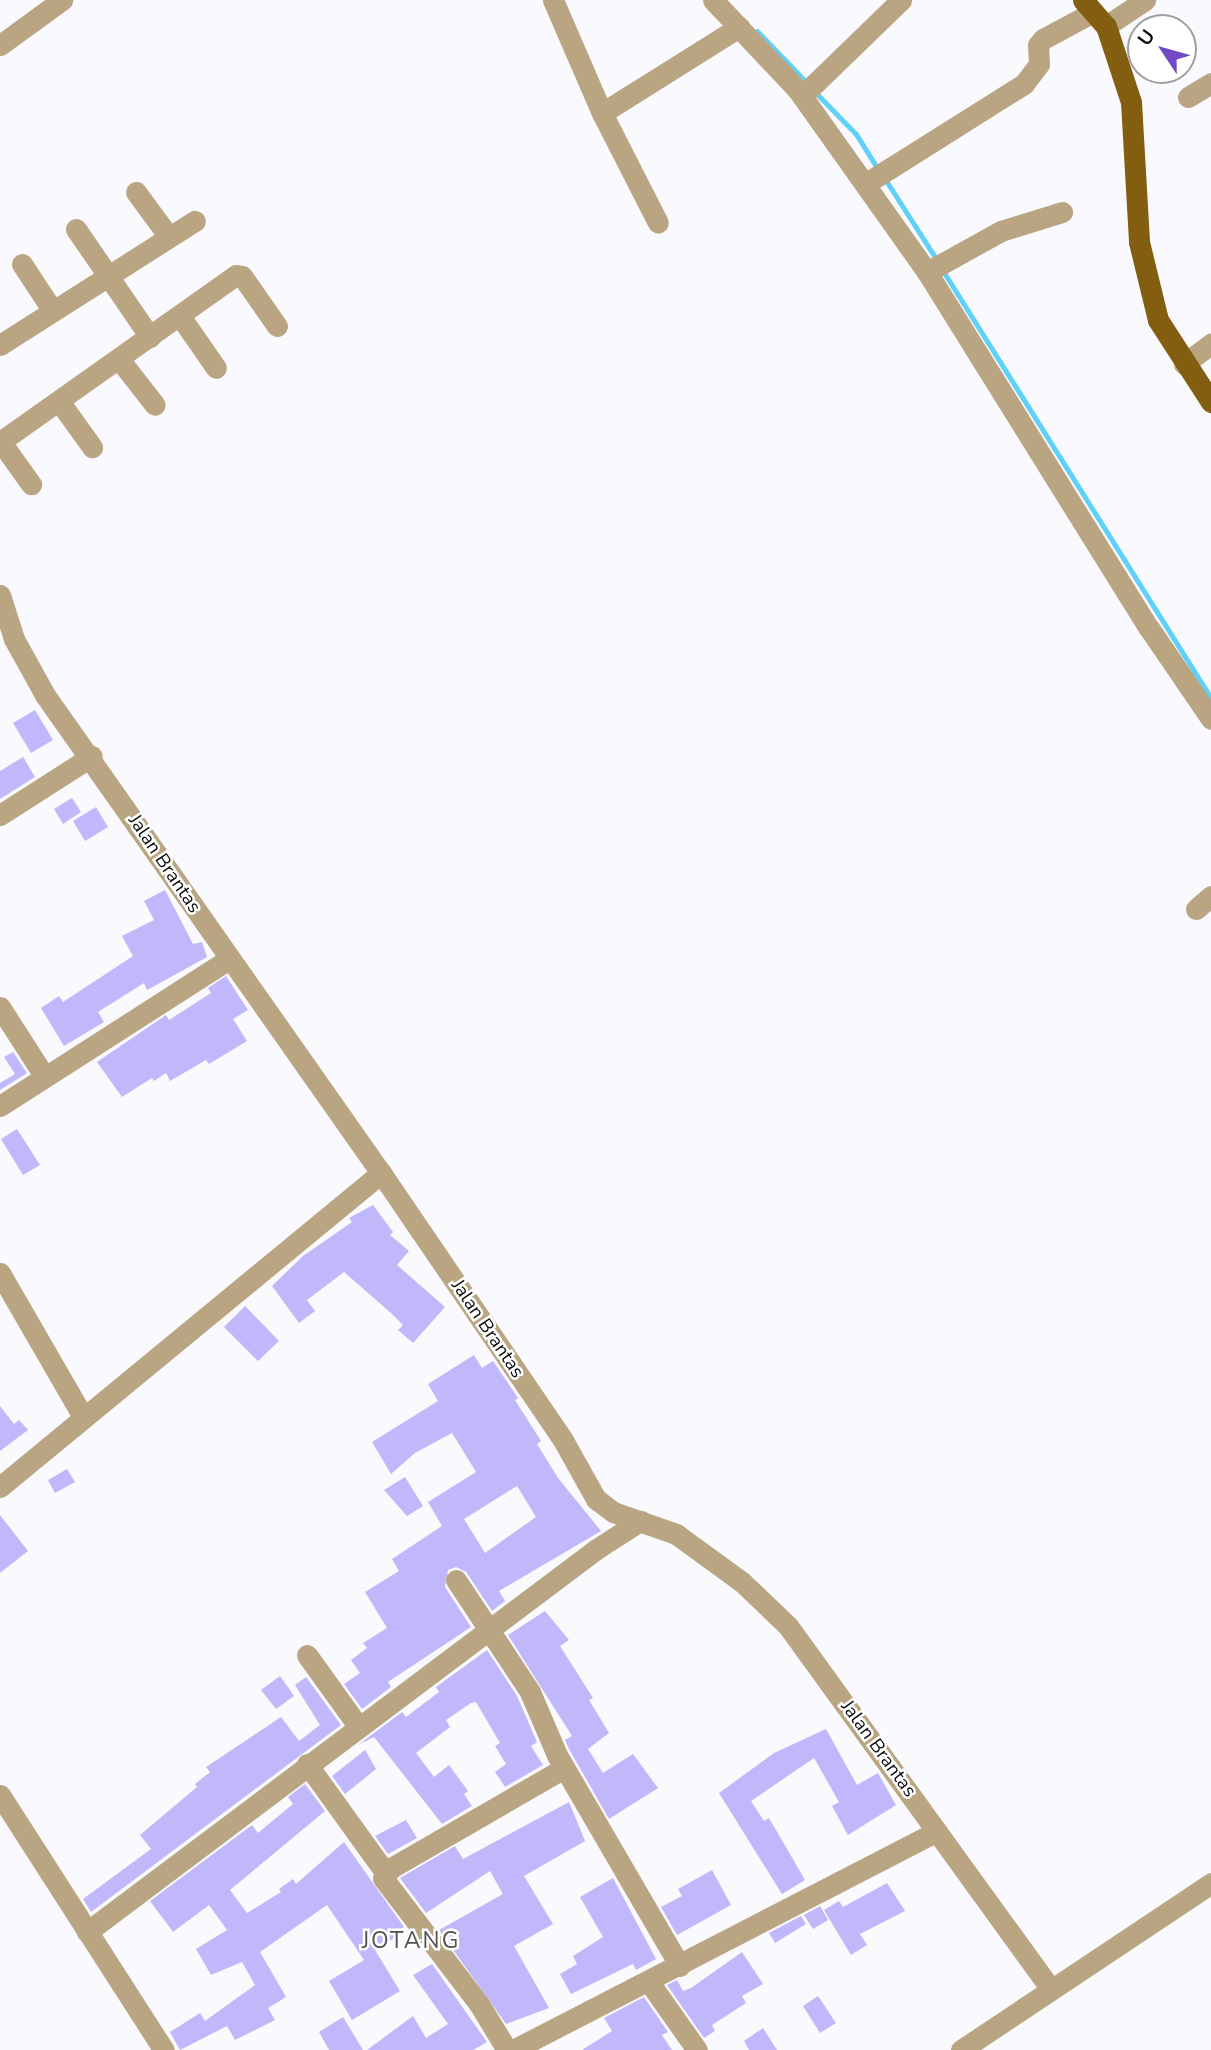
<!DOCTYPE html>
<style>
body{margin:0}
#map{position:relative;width:1211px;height:2050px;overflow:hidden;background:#f9f9fe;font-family:"Nunito Sans",sans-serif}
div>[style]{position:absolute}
.stream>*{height:5px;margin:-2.5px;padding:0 2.5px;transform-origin:2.5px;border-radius:2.5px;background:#60d2f9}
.building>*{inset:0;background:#c0b8fa}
.minor>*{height:21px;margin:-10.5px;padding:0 10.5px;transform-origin:10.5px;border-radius:10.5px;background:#baa583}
.major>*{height:21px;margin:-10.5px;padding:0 10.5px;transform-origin:10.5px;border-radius:10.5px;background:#835e11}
span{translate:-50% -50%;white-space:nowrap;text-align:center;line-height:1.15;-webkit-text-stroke:5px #fff;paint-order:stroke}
.street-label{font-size:19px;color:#0e0e10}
.quarter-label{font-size:23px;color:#515155;letter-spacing:2px}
.north{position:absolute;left:1127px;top:14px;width:70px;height:70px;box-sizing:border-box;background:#fff;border:2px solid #9f9f9f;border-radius:50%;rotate:306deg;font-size:19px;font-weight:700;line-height:28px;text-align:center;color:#0e0e10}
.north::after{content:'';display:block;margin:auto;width:24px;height:32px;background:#724ac3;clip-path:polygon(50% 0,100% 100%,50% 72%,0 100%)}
</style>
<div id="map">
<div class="stream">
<i style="left:757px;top:31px;width:75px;rotate:46.1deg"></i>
<i style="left:815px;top:92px;width:59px;rotate:45.7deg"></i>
<i style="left:856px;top:134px;width:44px;rotate:58.1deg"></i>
<i style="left:885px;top:179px;width:98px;rotate:57.4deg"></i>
<i style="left:943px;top:271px;width:504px;rotate:57.89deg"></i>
</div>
<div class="building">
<i style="clip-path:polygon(35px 710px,53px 740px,31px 753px,13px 723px)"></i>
<i style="clip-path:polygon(23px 757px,35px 777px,0 799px,0 771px)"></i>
<i style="clip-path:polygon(72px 798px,81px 812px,63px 824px,54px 809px)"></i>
<i style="clip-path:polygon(96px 807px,108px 827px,85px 841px,73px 821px)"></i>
<i style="clip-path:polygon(165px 890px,193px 944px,202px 942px,207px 957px,147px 990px,144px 983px,98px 1012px,104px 1022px,64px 1046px,41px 1008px,59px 996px,63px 1002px,133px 956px,122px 936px,154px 920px,144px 901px)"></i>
<i style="clip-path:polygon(226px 976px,248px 1010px,233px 1019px,247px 1041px,209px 1064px,206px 1060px,170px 1081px,166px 1073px,154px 1081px,152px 1078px,122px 1097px,97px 1062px,166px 1015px,169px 1020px,211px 993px,208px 988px)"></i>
<i style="clip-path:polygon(13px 1052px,27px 1073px,0 1090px,0 1083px,15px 1074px,4px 1057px)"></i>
<i style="clip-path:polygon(17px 1129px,40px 1165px,23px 1175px,1px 1139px)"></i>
<i style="clip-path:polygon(373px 1205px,393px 1232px,390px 1235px,409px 1251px,397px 1265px,445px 1307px,413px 1343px,398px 1330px,403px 1325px,391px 1313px,344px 1272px,307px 1300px,315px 1311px,299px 1323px,272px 1286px,303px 1256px,352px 1222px,349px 1218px)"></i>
<i style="clip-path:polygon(245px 1306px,279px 1341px,258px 1361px,224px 1327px)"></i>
<i style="clip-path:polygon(evenodd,474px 1355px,482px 1368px,493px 1361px,518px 1398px,515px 1400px,541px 1441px,537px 1444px,558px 1478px,601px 1531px,499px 1591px,505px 1601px,492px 1611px,466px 1572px,456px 1567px,448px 1570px,445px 1587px,471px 1627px,388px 1682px,391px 1687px,362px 1709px,344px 1684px,360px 1673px,351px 1660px,367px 1648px,363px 1643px,387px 1628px,365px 1592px,399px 1571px,392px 1559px,442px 1526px,428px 1502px,476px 1472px,452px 1433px,415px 1453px,391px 1474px,372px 1442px,438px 1401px,428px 1384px,474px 1355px,517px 1486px,536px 1517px,485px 1553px,464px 1519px,517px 1486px)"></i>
<i style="clip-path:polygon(0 1406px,14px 1424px,19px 1420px,28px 1430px,0 1451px)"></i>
<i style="clip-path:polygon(67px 1469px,75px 1482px,55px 1493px,48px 1480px)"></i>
<i style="clip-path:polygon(405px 1477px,423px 1506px,407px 1516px,384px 1490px)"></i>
<i style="clip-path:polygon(0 1515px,28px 1551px,0 1573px)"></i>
<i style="clip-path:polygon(545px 1611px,569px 1640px,560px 1646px,593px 1698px,589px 1700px,609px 1733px,588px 1749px,603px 1773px,633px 1754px,658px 1788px,609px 1819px,569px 1749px,565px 1740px,572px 1736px,508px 1635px)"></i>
<i style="clip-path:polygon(487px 1650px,517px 1696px,537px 1742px,531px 1746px,543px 1765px,505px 1787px,495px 1772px,506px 1764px,495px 1746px,500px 1743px,476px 1702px,471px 1703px,446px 1720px,450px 1727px,416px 1753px,434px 1777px,449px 1765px,468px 1791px,464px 1794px,472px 1806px,442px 1824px,374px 1737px,358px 1745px,402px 1712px,406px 1717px,439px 1692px,436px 1687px)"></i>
<i style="clip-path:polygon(280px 1676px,294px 1696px,276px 1709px,261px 1690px)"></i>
<i style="clip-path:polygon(306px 1677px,341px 1725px,91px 1912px,83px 1899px,151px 1849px,140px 1835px,197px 1787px,195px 1784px,210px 1772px,206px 1767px,281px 1717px,299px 1741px,320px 1725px,295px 1685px)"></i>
<i style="clip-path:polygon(826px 1729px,857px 1785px,878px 1773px,896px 1805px,848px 1835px,832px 1806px,839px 1802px,814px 1758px,751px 1801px,764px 1821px,769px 1818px,805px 1880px,782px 1894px,719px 1793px,774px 1753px)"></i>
<i style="clip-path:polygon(365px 1750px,376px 1769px,345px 1794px,332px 1776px)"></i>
<i style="clip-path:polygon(305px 1784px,325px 1811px,230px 1890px,247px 1913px,281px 1892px,279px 1889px,293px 1879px,296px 1884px,344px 1842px,404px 1927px,396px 1931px,399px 1935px,375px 1950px,400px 1991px,352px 2020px,329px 1981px,364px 1960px,327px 1905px,260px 1952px,286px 1997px,268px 2008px,275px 2020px,235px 2040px,227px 2026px,180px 2050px,170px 2032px,200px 2013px,205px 2021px,255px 1985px,242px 1962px,211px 1975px,196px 1949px,227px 1930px,209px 1905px,173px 1932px,150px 1901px,252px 1825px,258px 1833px,293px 1804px,288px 1797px)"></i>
<i style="clip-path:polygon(569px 1802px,585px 1841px,524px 1876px,553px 1924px,514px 1946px,549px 2008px,506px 2024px,439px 1930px,503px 1894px,490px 1871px,426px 1913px,400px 1878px,455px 1846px,463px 1859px)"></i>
<i style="clip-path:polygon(406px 1820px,417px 1838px,388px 1854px,375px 1836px)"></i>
<i style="clip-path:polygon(712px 1870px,731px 1905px,677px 1935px,661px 1907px,682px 1896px,678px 1889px)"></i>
<i style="clip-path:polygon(613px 1878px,656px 1959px,636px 1970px,633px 1964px,571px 1994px,560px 1974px,577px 1964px,573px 1956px,603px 1937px,580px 1897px)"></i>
<i style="clip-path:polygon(887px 1883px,905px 1911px,860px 1934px,867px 1945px,851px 1955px,824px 1910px,839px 1901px,843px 1907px)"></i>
<i style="clip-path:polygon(820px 1906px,828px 1920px,813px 1929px,804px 1915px)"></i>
<i style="clip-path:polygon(801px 1916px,806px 1924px,775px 1943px,769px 1933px)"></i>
<i style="clip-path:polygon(742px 1952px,763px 1984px,742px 1996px,746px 2003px,712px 2025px,715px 2031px,704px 2038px,667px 1985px,677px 1980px,683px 1991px,691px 1988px)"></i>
<i style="clip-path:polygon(432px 1964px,487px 2042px,473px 2050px,367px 2050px,413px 2016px,426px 2038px,448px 2024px,413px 1975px)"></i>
<i style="clip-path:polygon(818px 1996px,836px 2023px,820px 2033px,803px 2006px)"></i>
<i style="clip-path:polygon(644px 1997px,668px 2032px,662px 2035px,672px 2050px,582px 2050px,612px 2031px,604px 2018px)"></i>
<i style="clip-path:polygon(343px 2017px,363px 2050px,329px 2050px,319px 2032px)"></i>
<i style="clip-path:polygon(763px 2028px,777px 2050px,749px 2050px,744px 2041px)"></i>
</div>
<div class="minor">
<i style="left:553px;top:0;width:123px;rotate:66.6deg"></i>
<i style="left:602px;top:113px;width:123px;rotate:63deg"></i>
<i style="left:713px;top:0;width:122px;rotate:46.7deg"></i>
<i style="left:797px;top:89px;width:224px;rotate:54.6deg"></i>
<i style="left:927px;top:272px;width:420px;rotate:58.1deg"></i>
<i style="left:1149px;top:628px;width:110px;rotate:55.7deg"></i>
<i style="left:1106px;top:26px;width:47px;rotate:-33.7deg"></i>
<i style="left:0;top:45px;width:77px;rotate:-36deg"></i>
<i style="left:802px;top:96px;width:138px;rotate:-44.1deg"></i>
<i style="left:1188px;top:97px;width:27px;rotate:-31deg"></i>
<i style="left:602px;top:113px;width:162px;rotate:-32.1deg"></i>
<i style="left:865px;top:184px;width:188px;rotate:-32.2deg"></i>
<i style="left:1024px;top:84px;width:25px;rotate:-53deg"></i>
<i style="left:1039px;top:64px;width:19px;rotate:-93deg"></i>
<i style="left:1038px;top:45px;width:8px;rotate:-50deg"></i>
<i style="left:1043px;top:39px;width:57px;rotate:-28.4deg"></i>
<i style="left:136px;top:192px;width:56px;rotate:53.7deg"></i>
<i style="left:76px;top:229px;width:131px;rotate:55.6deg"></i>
<i style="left:22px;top:264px;width:56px;rotate:56.6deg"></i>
<i style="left:927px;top:272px;width:85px;rotate:-29deg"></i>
<i style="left:1001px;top:231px;width:64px;rotate:-17.3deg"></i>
<i style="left:180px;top:316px;width:63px;rotate:55.3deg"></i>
<i style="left:0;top:345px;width:231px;rotate:-32.5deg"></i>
<i style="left:119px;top:359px;width:58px;rotate:52deg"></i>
<i style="left:1184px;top:364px;width:34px;rotate:-37deg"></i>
<i style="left:59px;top:401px;width:57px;rotate:54.3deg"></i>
<i style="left:0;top:442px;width:289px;rotate:-35.3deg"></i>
<i style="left:236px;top:275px;width:6px;rotate:9deg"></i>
<i style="left:242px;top:276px;width:61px;rotate:55deg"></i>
<i style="left:1px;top:442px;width:52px;rotate:54.5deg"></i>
<i style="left:0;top:595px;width:46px;rotate:72.3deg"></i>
<i style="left:14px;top:639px;width:64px;rotate:61deg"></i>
<i style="left:45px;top:695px;width:584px;rotate:54.9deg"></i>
<i style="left:381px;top:1173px;width:323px;rotate:55.7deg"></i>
<i style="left:563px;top:1440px;width:68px;rotate:60.8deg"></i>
<i style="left:596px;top:1499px;width:21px;rotate:37deg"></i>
<i style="left:613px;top:1512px;width:67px;rotate:19.2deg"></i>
<i style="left:676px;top:1534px;width:82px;rotate:36deg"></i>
<i style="left:742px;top:1582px;width:64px;rotate:43.7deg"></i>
<i style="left:788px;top:1626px;width:448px;rotate:54.1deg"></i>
<i style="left:0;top:815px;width:109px;rotate:-32.7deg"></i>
<i style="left:1196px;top:909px;width:20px;rotate:-41deg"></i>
<i style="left:0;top:1007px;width:83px;rotate:57.3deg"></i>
<i style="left:0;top:1106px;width:270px;rotate:-32.7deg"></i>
<i style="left:0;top:1273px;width:164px;rotate:60deg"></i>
<i style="left:0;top:1487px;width:494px;rotate:-39.5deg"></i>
<i style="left:456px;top:1580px;width:134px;rotate:56.5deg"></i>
<i style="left:530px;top:1692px;width:69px;rotate:66.8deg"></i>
<i style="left:557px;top:1755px;width:244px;rotate:59.8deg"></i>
<i style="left:307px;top:1655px;width:87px;rotate:54.3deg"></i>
<i style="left:307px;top:1764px;width:133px;rotate:54.2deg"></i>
<i style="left:0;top:1795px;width:303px;rotate:57.3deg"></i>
<i style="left:87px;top:1932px;width:636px;rotate:-36.94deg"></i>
<i style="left:595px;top:1550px;width:54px;rotate:-32.8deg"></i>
<i style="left:649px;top:1982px;width:83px;rotate:54.8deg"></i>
<i style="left:507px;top:2050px;width:54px;rotate:-121.3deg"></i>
<i style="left:479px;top:2004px;width:158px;rotate:-127.3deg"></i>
<i style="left:383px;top:1878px;width:13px;rotate:-51deg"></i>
<i style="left:391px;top:1868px;width:200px;rotate:-30deg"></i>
<i style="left:513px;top:2050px;width:477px;rotate:-27.3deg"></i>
<i style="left:961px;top:2050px;width:301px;rotate:-33.7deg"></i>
</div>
<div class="major">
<i style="left:1083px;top:0;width:35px;rotate:49deg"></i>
<i style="left:1106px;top:26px;width:80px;rotate:71.8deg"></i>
<i style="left:1131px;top:102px;width:140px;rotate:86.7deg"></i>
<i style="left:1139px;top:242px;width:80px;rotate:76.3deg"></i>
<i style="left:1158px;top:320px;width:98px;rotate:57.1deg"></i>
</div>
<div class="street-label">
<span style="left:164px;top:864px;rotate:56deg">Jalan Brantas</span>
<span style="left:487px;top:1329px;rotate:56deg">Jalan Brantas</span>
<span style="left:878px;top:1749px;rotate:54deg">Jalan Brantas</span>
</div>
<div class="quarter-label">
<span style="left:411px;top:1941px">JOTANG</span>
</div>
<div class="north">U</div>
</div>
